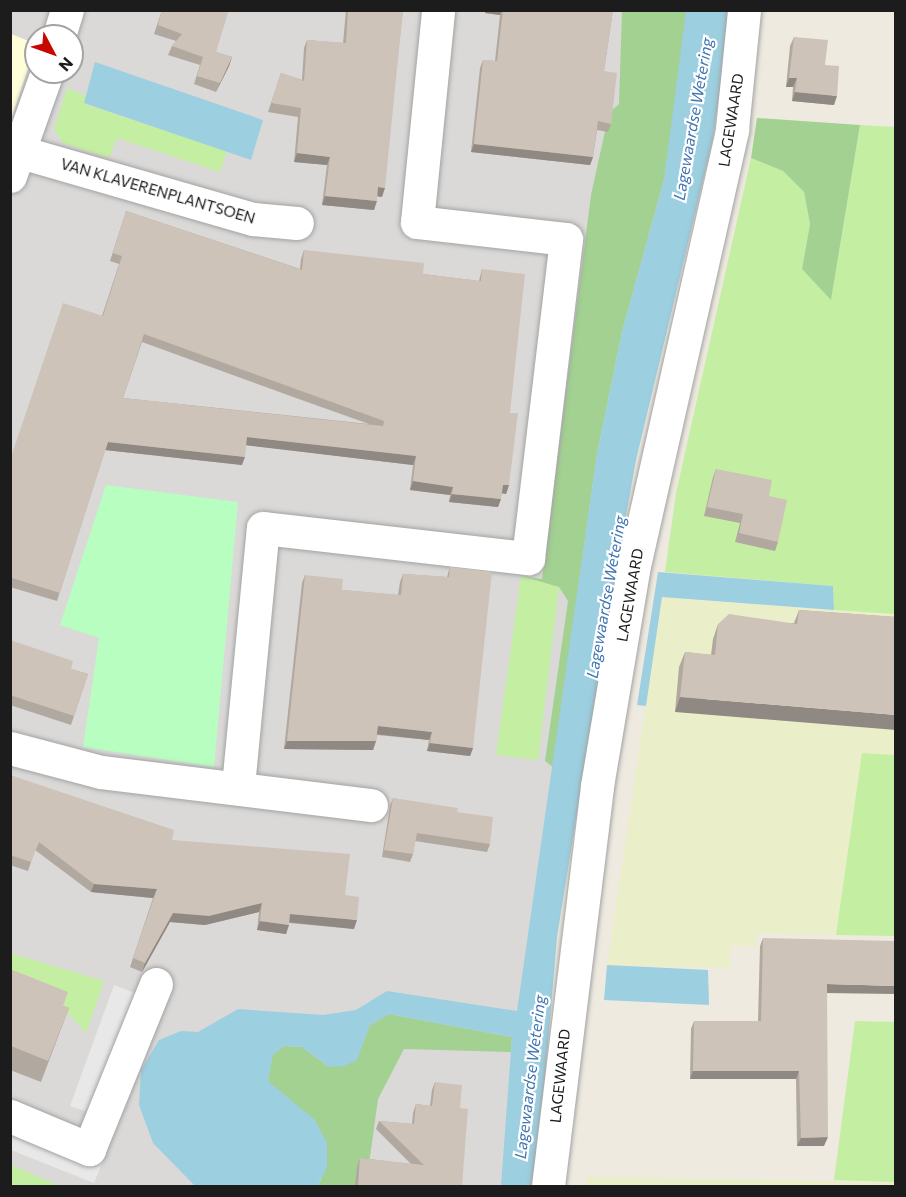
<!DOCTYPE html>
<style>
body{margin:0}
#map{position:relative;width:906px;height:1197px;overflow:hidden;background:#eeeae0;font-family:Commissioner,sans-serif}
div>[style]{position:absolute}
.residential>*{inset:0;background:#dad9d8}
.education>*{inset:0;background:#feffd8}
.farmland>*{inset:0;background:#ebefc9}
.grass>*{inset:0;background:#c4eea1}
.forest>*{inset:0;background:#a2d191}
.park>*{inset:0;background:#b8fec0}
.parking>*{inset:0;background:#e8e8e8}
.water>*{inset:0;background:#9ccfe0}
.roads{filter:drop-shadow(0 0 2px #a3a3a3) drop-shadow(0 0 2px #a3a3a3)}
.minor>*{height:33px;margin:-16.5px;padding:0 16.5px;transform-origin:16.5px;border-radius:16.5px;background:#fff}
.wall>*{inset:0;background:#b1a89f}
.shaded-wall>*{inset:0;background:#908882}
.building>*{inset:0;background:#cec3b9}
span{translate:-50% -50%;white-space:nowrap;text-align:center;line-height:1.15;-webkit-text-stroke:4.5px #fff;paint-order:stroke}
.street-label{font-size:15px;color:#1c1c1c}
.water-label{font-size:16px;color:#4176b2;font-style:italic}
.frame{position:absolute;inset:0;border:12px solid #1c1c1c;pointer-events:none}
.north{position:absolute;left:24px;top:24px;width:60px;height:60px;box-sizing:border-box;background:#fff;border:2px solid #a4a4a4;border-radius:50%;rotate:131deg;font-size:16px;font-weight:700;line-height:24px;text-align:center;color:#1c1c1c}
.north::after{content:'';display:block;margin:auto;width:21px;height:27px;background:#c70700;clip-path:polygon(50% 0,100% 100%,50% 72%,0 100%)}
</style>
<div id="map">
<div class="residential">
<i style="clip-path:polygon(evenodd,10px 11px,693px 11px,518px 1186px,11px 1186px,10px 11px,36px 36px,72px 36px,72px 72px,36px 72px,36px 36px)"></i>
</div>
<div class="education">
<i style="clip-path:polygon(11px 34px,36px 44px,11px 120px,10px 34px)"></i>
</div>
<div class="farmland">
<i style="clip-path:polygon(662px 597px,895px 614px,895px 755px,862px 753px,836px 935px,757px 933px,756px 947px,732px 945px,729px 968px,607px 965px)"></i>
<i style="clip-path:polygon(587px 1177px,895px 1182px,896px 1186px,586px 1186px)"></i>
</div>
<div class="grass">
<i style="clip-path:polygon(67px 88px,86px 96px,85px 104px,227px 151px,220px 172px,117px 138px,109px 158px,63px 143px,54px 129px)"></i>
<i style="clip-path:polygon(860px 125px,895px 127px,895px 614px,834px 610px,833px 586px,665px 572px,676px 493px,751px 158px,783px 171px,804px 192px,810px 224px,802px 269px,831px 299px)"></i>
<i style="clip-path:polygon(521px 576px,559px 587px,538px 760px,496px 755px)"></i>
<i style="clip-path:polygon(862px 753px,895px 755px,895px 936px,836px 935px)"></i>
<i style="clip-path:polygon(10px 953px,104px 981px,86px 1033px,71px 1016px,11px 994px)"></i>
<i style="clip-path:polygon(855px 1021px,895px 1022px,895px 1182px,834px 1180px)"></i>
<i style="clip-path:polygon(11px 1165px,60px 1186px,11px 1186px)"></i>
</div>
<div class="forest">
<i style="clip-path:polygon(622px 11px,686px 11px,686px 27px,664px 180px,622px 332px,597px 454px,553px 767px,545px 761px,568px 601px,559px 587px,521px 576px,542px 579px,591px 195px,609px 113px,619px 104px)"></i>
<i style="clip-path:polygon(757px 118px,860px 125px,831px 300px,802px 269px,810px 224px,804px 192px,783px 171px,751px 158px)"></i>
<i style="clip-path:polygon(389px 1014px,512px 1037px,511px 1052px,404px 1049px,378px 1099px,366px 1186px,317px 1186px,321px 1180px,268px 1081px,272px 1055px,284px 1046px,302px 1047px,329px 1067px,356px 1060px,370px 1025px)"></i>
</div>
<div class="park">
<i style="clip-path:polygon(106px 485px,238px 502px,214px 767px,83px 747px,99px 638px,60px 625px)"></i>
</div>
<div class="parking">
<i style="clip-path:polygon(114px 985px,150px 999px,102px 1117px,70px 1106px)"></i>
<i style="clip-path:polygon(10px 1117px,106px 1154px,94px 1183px,11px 1150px)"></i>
</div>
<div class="water">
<i style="clip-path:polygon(686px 11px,728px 11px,724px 61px,713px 139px,636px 460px,614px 583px,557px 937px,536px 1186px,501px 1186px,512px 1037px,389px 1014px,370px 1025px,357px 1060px,344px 1066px,329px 1067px,302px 1047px,284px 1046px,273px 1055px,268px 1081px,315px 1120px,327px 1143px,327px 1168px,317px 1186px,195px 1186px,153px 1143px,139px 1105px,141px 1070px,159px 1040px,181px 1031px,198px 1032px,238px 1009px,323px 1015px,356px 1010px,387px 991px,517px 1011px,597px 454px,622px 332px,664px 180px)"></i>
<i style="clip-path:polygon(95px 62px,263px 120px,251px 160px,84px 103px)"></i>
<i style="clip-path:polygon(658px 572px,833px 586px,834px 610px,662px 597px,646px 706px,637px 705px)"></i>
<i style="clip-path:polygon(607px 965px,708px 970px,709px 1005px,604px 1000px)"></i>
</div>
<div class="roads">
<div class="minor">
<i style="left:59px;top:36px;width:27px;rotate:-73deg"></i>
<i style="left:10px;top:149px;width:253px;rotate:16.1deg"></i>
<i style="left:253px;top:219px;width:44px;rotate:5.2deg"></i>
<i style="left:10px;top:176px;width:110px;rotate:-70.4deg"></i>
<i style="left:10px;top:748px;width:94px;rotate:14.8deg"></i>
<i style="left:101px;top:772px;width:272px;rotate:7deg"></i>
<i style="left:238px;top:786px;width:259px;rotate:-84.5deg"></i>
<i style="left:263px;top:528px;width:267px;rotate:6.5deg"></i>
<i style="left:528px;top:558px;width:321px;rotate:-83.2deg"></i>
<i style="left:566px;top:239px;width:150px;rotate:-173.5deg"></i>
<i style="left:417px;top:222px;width:213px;rotate:-84.3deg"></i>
<i style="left:10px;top:1116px;width:86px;rotate:22.7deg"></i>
<i style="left:89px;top:1149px;width:178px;rotate:-67.9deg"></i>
<i style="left:548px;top:1186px;width:403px;rotate:-83deg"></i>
<i style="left:597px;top:786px;width:219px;rotate:-80.5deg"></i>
<i style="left:633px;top:570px;width:452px;rotate:-77.3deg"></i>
<i style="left:732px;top:129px;width:120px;rotate:-84.2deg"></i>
</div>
</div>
<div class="wall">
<i style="clip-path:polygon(162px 10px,216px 52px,232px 57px,229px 66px,216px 92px,194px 84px,200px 65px,168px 55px,172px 46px,176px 41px,154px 34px)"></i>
<i style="clip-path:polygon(346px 10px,403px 10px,382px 197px,377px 196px,374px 210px,322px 205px,327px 165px,294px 162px,298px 117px,268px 112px,281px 73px,302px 80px,304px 48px,307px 40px,343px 43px)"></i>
<i style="clip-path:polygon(486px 10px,613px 10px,604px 71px,611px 124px,608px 132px,597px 130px,593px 157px,590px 165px,471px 152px,480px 68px,483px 60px,495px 61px,500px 15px,485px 13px)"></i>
<i style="clip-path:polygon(794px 37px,825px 65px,834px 105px,792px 101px,793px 87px,786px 87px,790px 46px)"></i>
<i style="clip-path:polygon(evenodd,126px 211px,300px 269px,301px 259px,304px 250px,423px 274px,479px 281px,482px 269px,510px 413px,509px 485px,506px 494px,502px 493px,498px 507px,449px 502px,450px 495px,410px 490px,413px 465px,246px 445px,242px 465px,105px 450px,57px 601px,10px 587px,10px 460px,102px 316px,119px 264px,110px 261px,126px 211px,142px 342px,296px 398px,369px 424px,123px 398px,142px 342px)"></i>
<i style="clip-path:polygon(716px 469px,769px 496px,778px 542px,775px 551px,735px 542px,740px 523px,704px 516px,713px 477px)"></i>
<i style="clip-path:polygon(450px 567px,473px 748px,470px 756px,427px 751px,429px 740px,377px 735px,376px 741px,373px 750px,284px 749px,302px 583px,305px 575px,342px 590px,398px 595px,400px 582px,403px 574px,447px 577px)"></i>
<i style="clip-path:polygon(799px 610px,896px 617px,675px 712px,679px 667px,685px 652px,711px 655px,713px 639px,718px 624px,794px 623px)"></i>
<i style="clip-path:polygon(10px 640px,71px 669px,88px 674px,71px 725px,10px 705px)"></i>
<i style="clip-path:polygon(10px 775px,172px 840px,345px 895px,354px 929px,289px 923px,286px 934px,257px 930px,259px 912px,205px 925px,170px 922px,142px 972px,130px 967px,153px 898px,91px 892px,35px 850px,28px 871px,10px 865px)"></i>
<i style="clip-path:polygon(393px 798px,457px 812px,490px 844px,487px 852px,415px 841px,413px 854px,410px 862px,382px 857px,390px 806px)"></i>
<i style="clip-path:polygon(763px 938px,827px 993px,824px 1146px,797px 1146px,796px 1079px,690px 1079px,691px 1029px,694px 1021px,758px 1021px,760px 946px)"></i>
<i style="clip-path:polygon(10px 969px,63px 1006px,69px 1008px,41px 1082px,10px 1070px)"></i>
<i style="clip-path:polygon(435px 1082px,460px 1108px,462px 1186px,355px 1186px,357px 1167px,360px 1158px,411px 1164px,376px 1129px,379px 1121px,412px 1124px,413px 1113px,416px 1104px,430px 1106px,432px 1090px)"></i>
</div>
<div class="shaded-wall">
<i style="clip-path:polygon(486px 10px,502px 10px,500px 15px,485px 13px)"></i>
<i style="clip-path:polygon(232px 57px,229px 66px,216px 92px,220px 83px)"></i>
<i style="clip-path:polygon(789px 78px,797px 78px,793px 87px,786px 87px)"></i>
<i style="clip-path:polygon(795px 92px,837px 96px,834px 105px,792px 101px)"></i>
<i style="clip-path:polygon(474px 144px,593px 157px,590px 165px,471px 152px)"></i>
<i style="clip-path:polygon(297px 153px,330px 157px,327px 165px,294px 162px)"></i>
<i style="clip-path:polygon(378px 187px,385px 188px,382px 197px,375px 196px)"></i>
<i style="clip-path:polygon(325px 196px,377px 201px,374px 210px,322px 205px)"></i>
<i style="clip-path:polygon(247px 437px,416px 456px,413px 465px,244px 445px)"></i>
<i style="clip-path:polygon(108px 442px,245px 457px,242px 465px,105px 450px)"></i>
<i style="clip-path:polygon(413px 481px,453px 487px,450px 495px,410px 490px)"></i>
<i style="clip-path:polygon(503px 485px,509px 485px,506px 494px,500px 493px)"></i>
<i style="clip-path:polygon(452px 494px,501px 499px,498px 507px,449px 502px)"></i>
<i style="clip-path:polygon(680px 697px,896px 715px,896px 730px,675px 712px)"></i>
<i style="clip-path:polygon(378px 726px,432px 732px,429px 740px,375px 734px)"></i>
<i style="clip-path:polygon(287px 741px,376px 741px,373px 750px,284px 749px)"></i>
<i style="clip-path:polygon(430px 743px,473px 748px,470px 756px,427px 751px)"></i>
<i style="clip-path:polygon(94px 884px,157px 889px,153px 898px,91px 892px)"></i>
<i style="clip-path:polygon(262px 903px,259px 912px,205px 925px,170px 922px,142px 972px,145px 963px,173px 913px)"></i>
<i style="clip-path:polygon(290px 914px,357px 920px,354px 929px,287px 922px)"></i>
<i style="clip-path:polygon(260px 921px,289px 925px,286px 934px,257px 930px)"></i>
<i style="clip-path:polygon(827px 984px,896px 986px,896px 994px,824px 993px)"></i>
<i style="clip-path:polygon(693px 1071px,799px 1071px,796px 1079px,690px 1079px)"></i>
<i style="clip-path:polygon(828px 1137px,824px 1146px,797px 1146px,801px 1138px)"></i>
</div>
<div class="building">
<i style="clip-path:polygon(162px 10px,229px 10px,216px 52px,232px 57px,220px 83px,197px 76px,203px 57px,172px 46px,182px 34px,158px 25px)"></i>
<i style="clip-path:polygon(348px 10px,403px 10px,385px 188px,378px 187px,377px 201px,325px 196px,330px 157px,297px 153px,301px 108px,271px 103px,281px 73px,304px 81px,307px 40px,346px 43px)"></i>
<i style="clip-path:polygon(503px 10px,613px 10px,604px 71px,617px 73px,611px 124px,598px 121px,593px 157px,474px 144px,483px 60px,497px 61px)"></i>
<i style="clip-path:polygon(794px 37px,828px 40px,825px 65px,839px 66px,837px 96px,795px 92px,797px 78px,789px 78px)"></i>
<i style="clip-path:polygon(evenodd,126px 211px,302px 270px,304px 250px,424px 263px,423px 274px,481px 281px,482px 269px,525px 274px,510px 413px,518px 413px,509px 485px,503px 485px,501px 499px,452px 494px,453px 487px,413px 481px,416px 456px,247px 437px,245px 457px,108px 442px,60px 593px,12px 578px,10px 582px,10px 460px,63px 303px,103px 316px,122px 256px,113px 253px,126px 211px,144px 334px,384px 421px,383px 426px,123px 398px,144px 334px)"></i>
<i style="clip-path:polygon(716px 469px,772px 480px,769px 496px,787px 500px,778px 542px,739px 533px,743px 514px,707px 507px)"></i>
<i style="clip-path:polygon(450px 567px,492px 572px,473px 748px,430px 743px,432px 732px,378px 726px,376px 741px,287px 741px,305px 575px,343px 579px,342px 590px,401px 595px,403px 574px,449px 577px)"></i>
<i style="clip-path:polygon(799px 610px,896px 617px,896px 715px,680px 697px,685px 652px,715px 655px,718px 624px,729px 614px,797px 624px)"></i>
<i style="clip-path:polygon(10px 640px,73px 661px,71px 669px,88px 674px,74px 716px,10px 695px)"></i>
<i style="clip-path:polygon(10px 775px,174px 830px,172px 840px,350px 854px,345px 895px,359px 897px,357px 920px,290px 914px,289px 925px,260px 921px,262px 903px,209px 916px,173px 913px,145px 963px,133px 958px,157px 889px,94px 884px,39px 842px,31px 862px,10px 855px)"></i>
<i style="clip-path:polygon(393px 798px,458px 808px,457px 812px,493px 817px,490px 844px,417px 833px,413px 854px,384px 850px)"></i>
<i style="clip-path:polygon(763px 938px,896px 941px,896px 986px,827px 984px,828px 1137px,801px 1138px,799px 1071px,693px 1071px,694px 1021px,761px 1021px)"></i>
<i style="clip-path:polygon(10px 969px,68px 992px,63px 1006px,69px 1008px,48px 1061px,11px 1046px,10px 1048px)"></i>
<i style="clip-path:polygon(435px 1082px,462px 1085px,460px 1108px,468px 1109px,462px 1186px,358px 1186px,360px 1158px,424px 1165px,379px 1121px,414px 1124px,416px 1104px,432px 1106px)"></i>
</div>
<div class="street-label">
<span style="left:731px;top:120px;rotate:-81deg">LAGEWAARD</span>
<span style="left:158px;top:191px;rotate:16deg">VAN KLAVERENPLANTSOEN</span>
<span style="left:630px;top:595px;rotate:-80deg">LAGEWAARD</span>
<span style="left:560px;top:1076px;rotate:-84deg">LAGEWAARD</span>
</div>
<div class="water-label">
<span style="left:693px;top:119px;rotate:-80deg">Lagewaardse Wetering</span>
<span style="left:606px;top:597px;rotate:-80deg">Lagewaardse Wetering</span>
<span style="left:530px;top:1077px;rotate:-83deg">Lagewaardse Wetering</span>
</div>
<div class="frame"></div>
<div class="north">N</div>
</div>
